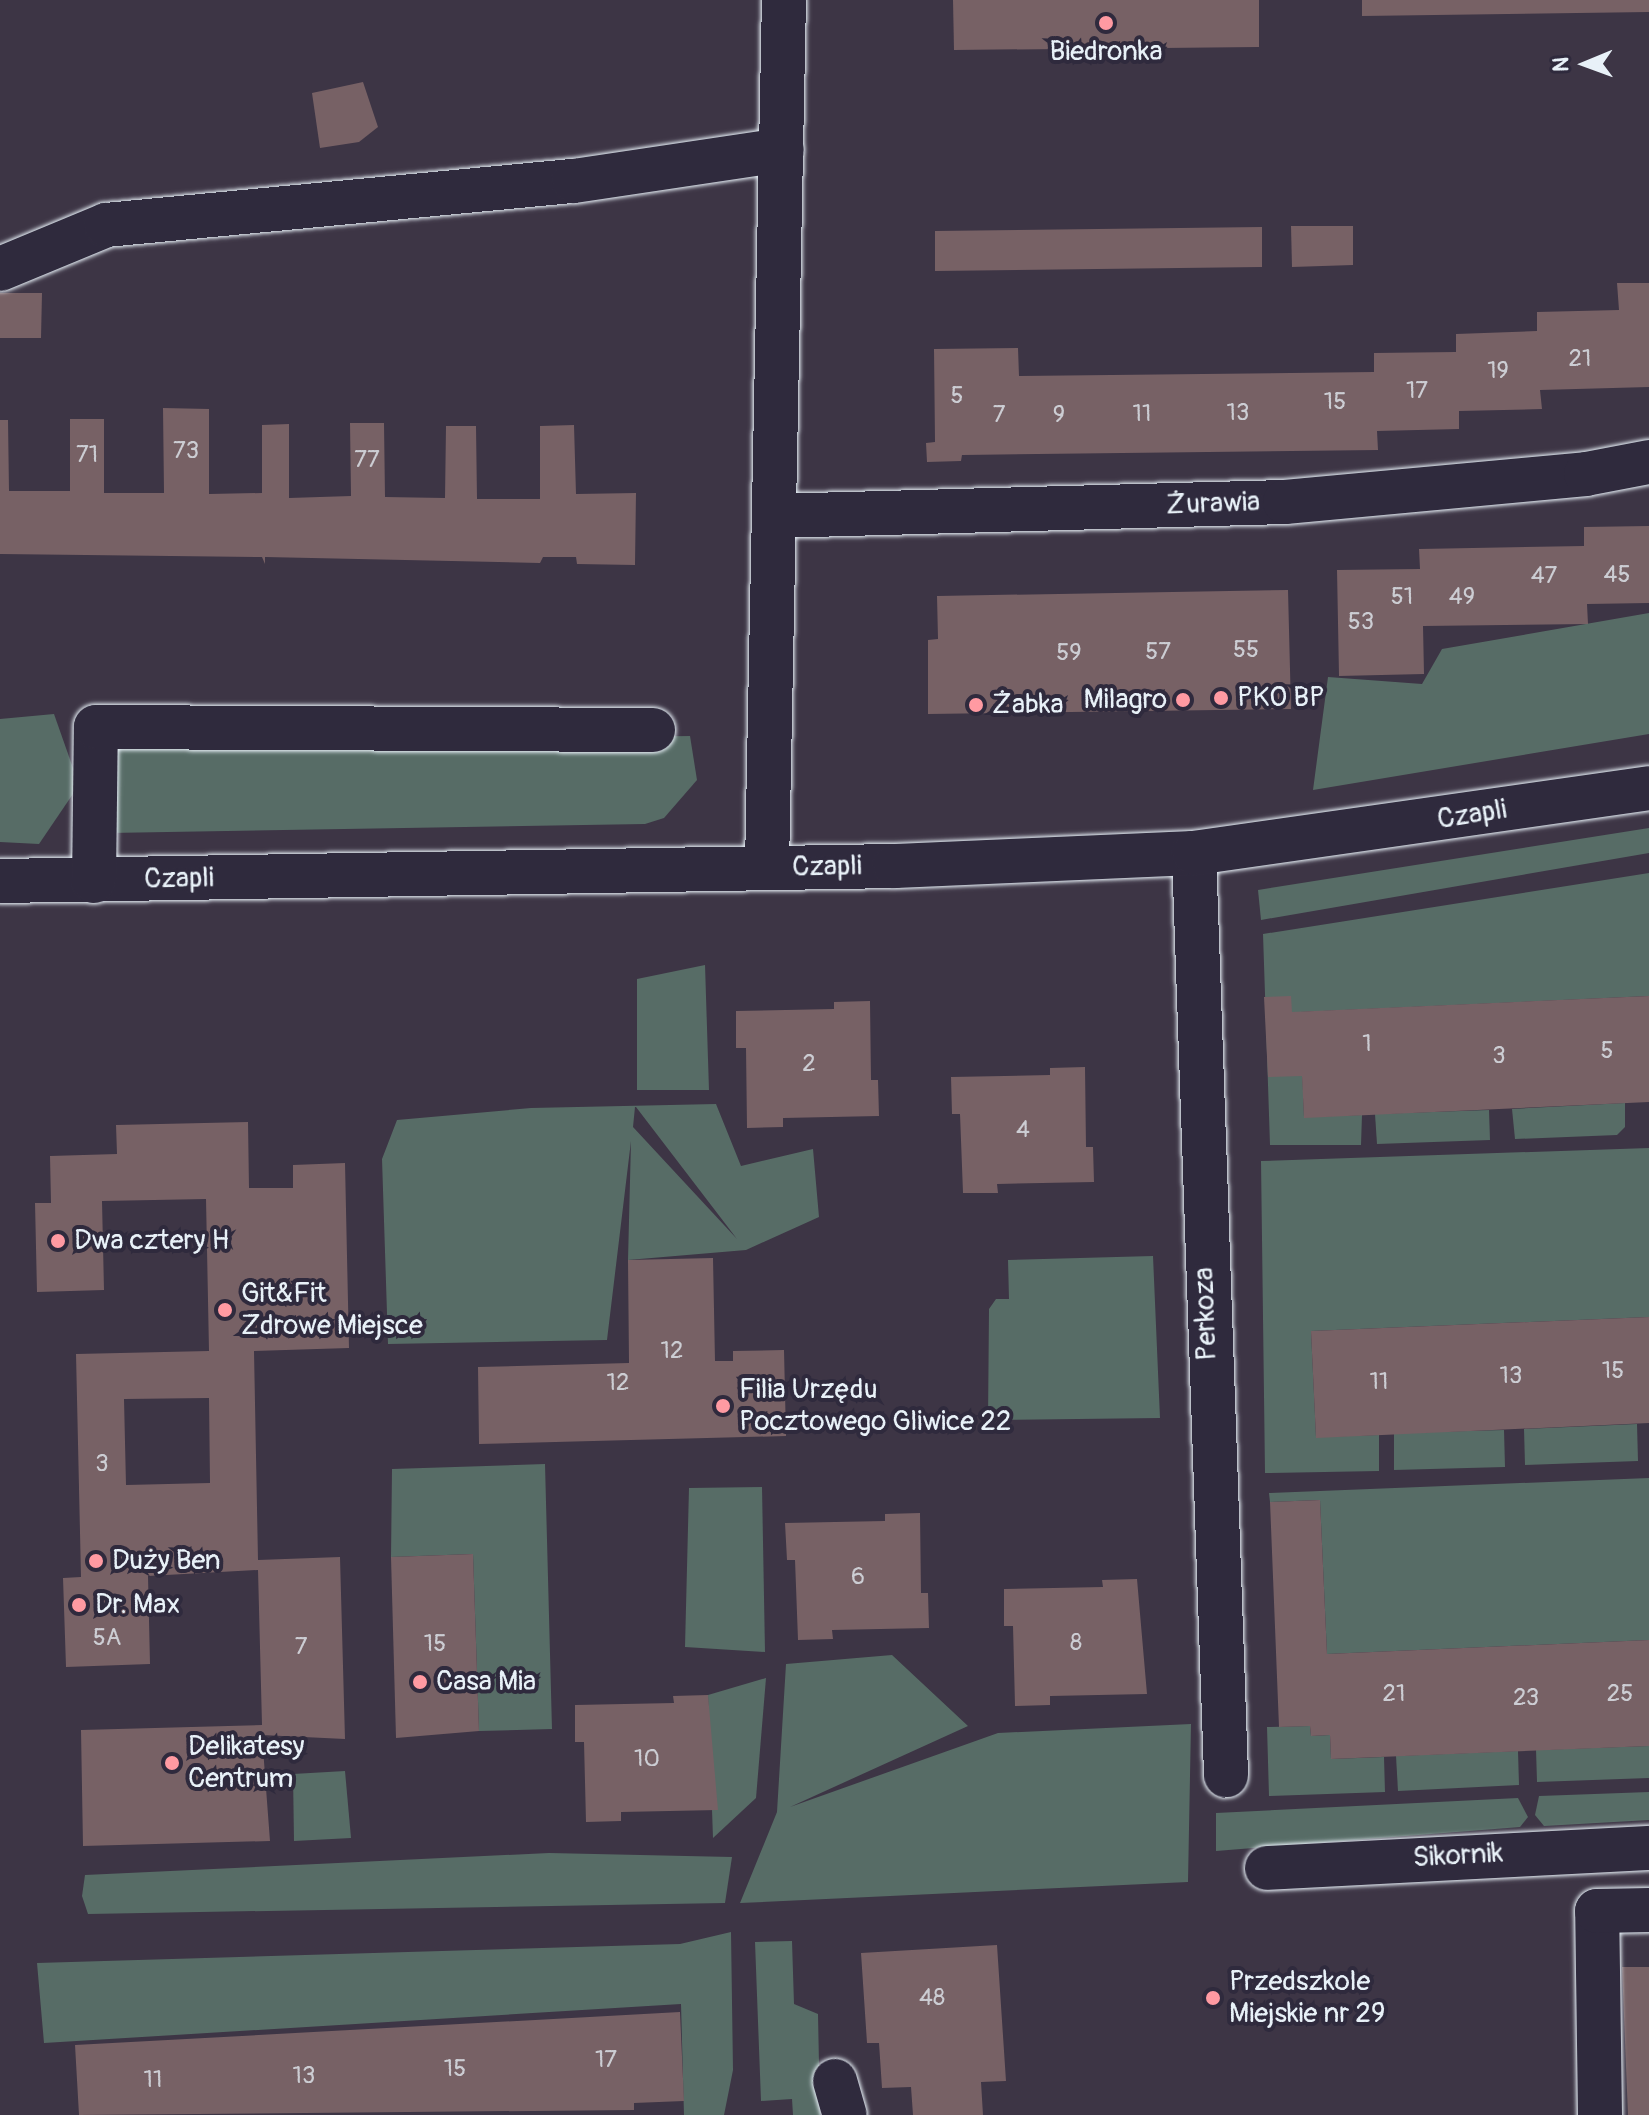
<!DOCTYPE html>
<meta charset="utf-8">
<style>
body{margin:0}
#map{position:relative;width:1649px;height:2115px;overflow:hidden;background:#3d3545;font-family:Pangolin,sans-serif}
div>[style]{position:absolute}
.green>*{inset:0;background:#576c66}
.building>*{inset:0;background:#776165}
.roads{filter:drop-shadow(0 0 2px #e8f1f8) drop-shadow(0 0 2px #e8f1f8)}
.minor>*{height:44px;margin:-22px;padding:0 22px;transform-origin:22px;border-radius:22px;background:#2f2a3d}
.dots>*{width:22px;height:22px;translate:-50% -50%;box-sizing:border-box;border:4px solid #2f2a3d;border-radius:50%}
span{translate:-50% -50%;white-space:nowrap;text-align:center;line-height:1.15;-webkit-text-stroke:8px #2f2a3d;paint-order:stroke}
.number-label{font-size:24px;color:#cccdd3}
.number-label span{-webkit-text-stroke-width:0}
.poi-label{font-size:28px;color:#e8f1f8}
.left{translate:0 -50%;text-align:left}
.right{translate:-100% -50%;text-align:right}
.street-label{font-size:28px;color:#e8f1f8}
.north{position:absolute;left:1545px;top:24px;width:80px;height:80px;-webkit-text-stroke:6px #2f2a3d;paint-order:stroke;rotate:269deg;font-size:22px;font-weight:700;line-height:32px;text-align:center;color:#e8f1f8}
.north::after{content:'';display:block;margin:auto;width:28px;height:36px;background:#e8f1f8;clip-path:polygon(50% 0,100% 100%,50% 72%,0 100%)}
</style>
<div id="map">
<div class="green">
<i style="clip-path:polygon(1649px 613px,1649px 734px,1313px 790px,1328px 677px,1422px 684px,1442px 649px)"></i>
<i style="clip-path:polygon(54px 714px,79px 785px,39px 844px,0 842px,0 719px)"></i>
<i style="clip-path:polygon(690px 736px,697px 780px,664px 818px,645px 824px,109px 833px,96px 745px)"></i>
<i style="clip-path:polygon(1649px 828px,1649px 853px,1261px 920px,1258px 890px)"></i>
<i style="clip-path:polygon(1649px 873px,1649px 996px,1300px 1012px,1304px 1117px,1362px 1115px,1361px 1145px,1270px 1145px,1263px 934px)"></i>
<i style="clip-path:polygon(705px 965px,709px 1090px,637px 1090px,637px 979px)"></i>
<i style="clip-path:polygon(1625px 1103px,1625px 1127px,1617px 1135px,1515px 1139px,1512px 1109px)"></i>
<i style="clip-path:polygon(evenodd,716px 1104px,741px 1166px,813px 1149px,819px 1217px,746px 1250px,628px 1260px,631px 1141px,607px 1340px,388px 1344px,382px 1159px,397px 1120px,531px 1108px,716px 1104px,635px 1107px,636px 1107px,737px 1239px,633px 1127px,635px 1107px)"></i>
<i style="clip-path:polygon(1489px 1110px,1490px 1140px,1377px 1144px,1375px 1114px)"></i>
<i style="clip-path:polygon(1649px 1148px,1649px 1317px,1311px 1331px,1316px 1437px,1379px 1435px,1379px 1471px,1265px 1473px,1261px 1161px)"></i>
<i style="clip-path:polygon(1153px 1256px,1160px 1418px,988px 1420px,989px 1309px,996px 1299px,1009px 1299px,1008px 1260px)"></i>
<i style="clip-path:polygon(1637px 1424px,1638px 1461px,1525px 1465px,1524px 1429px)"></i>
<i style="clip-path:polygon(1504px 1430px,1505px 1467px,1394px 1470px,1394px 1433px)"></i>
<i style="clip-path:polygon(545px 1464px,552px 1729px,479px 1731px,473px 1554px,391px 1557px,392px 1469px)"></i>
<i style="clip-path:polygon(1649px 1478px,1649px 1640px,1327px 1654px,1320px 1500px,1270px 1502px,1269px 1493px)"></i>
<i style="clip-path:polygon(762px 1487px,765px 1652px,685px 1647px,689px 1488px)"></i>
<i style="clip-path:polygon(892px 1655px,968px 1726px,790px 1807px,998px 1733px,1191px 1724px,1188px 1882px,740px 1903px,777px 1812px,786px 1664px)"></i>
<i style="clip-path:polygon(766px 1678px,756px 1798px,713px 1838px,708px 1695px)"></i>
<i style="clip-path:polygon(1310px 1726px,1311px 1736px,1330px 1735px,1331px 1759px,1384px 1757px,1385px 1792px,1269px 1796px,1267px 1727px)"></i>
<i style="clip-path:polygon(1649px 1746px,1649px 1778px,1537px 1782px,1536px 1750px)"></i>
<i style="clip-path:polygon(1518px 1751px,1519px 1785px,1398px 1791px,1396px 1756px)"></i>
<i style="clip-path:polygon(345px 1771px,351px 1838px,294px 1841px,293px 1774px)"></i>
<i style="clip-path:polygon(1649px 1792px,1649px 1820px,1544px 1826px,1535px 1815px,1539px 1796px)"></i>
<i style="clip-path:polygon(1518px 1798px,1528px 1817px,1520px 1827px,1216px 1851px,1216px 1813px)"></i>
<i style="clip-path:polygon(549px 1853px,732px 1857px,725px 1903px,88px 1914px,82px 1896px,85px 1875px)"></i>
<i style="clip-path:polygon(731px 1932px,733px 2070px,724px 2115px,684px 2115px,681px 2004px,44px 2043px,37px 1963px,680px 1944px)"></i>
<i style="clip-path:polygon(792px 1941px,794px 2004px,818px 2014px,820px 2115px,793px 2115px,792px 2099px,761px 2101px,755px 1942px)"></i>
</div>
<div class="building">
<i style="clip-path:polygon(953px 0,1259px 0,1259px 47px,954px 50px)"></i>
<i style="clip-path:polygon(1362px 0,1649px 0,1649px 12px,1362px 16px)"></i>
<i style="clip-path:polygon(363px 82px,378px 127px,359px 142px,320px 148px,312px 93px)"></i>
<i style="clip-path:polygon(1291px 226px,1353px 226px,1353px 265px,1292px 267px)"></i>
<i style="clip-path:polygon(1262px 227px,1262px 267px,935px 271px,935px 231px)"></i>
<i style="clip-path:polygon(1617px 283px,1649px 283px,1649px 387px,1540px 390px,1542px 409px,1459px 411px,1459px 429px,1377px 431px,1378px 450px,962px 455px,961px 461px,927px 462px,926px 443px,935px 442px,934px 349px,1018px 348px,1019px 376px,1374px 372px,1374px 353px,1456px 352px,1456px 334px,1537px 331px,1537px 312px,1619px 310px)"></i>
<i style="clip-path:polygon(0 293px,42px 293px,41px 338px,0 338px)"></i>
<i style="clip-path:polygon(163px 408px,209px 409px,209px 494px,262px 493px,262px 425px,289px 424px,289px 498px,351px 496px,350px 423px,384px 423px,385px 497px,445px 498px,446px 426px,476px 426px,477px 499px,540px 499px,540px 426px,574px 425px,576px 494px,636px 493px,635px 565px,577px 564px,576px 557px,543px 557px,540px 563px,265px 557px,265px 564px,262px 557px,0 554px,0 420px,8px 420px,9px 491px,70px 491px,70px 419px,104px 419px,104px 493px,164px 493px)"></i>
<i style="clip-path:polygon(1649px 526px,1649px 603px,1587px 604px,1588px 624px,1423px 626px,1424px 674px,1339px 676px,1337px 570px,1420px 569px,1419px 549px,1584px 546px,1584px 527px)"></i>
<i style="clip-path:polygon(1288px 590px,1291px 709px,928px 714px,928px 640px,938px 639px,937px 596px)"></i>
<i style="clip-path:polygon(1291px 996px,1292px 1012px,1649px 996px,1649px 1102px,1304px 1118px,1302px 1076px,1268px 1077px,1264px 997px)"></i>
<i style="clip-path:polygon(870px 1001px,871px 1080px,878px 1080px,879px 1116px,783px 1118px,783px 1127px,747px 1128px,746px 1048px,736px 1048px,736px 1011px,834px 1009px,834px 1002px)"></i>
<i style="clip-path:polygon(1085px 1067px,1086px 1147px,1093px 1147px,1094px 1182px,997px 1184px,998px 1193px,963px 1193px,960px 1114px,952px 1114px,951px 1077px,1050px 1075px,1050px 1068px)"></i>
<i style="clip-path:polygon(evenodd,248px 1122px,249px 1188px,293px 1188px,293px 1165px,345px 1163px,349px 1348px,254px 1351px,258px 1560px,340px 1557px,345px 1739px,262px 1735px,270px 1841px,83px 1846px,81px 1730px,262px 1725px,258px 1570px,148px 1576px,150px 1664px,66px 1667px,63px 1578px,81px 1577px,76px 1354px,209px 1351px,206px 1199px,102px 1201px,104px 1290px,37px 1292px,35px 1203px,51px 1203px,50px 1156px,117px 1154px,116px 1125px,248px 1122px,209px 1398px,210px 1483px,126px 1485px,124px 1399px,209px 1398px)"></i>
<i style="clip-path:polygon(713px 1258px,715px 1361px,733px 1361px,733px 1351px,784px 1350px,786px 1436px,479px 1444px,478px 1367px,629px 1363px,628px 1260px)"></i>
<i style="clip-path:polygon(1649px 1317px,1649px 1423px,1316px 1438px,1311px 1331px)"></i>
<i style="clip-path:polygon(1320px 1500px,1327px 1654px,1649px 1640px,1649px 1746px,1331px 1759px,1330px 1735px,1311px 1736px,1310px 1726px,1279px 1727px,1270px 1502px)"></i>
<i style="clip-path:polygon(920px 1513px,921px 1593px,928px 1593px,929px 1628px,832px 1630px,833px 1639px,798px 1640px,795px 1560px,787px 1560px,785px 1523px,885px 1521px,885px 1514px)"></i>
<i style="clip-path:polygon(473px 1554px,479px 1731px,396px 1738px,391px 1557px)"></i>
<i style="clip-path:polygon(1137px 1579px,1147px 1694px,1050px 1696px,1050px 1705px,1015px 1706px,1013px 1626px,1004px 1626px,1004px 1589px,1103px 1587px,1102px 1580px)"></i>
<i style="clip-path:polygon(708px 1695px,718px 1810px,621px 1812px,621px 1821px,586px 1822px,584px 1742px,575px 1742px,575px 1705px,674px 1703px,673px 1696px)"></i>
<i style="clip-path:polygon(997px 1945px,1006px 2081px,981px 2082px,983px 2115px,913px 2115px,911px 2087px,882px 2088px,879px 2043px,867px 2043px,861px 1953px)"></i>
<i style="clip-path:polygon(1622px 1967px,1649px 1967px,1649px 2115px,1628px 2115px)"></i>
<i style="clip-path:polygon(680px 2012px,684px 2101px,634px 2103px,634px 2110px,79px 2115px,75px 2045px)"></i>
</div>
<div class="roads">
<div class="minor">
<i style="left:0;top:269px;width:115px;rotate:-22.5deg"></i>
<i style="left:106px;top:225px;width:470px;rotate:-5.4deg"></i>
<i style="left:574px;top:181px;width:210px;rotate:-8.5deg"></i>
<i style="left:774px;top:516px;width:511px;rotate:-1.57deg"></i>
<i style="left:1285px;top:502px;width:302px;rotate:-5.3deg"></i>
<i style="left:1586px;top:474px;width:64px;rotate:-10.8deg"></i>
<i style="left:1194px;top:853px;width:923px;rotate:88.01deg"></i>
<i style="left:767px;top:867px;width:867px;rotate:-88.88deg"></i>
<i style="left:0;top:881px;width:895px;rotate:-0.96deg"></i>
<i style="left:895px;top:866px;width:299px;rotate:-2.5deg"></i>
<i style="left:1194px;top:853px;width:460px;rotate:-8.1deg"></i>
<i style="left:94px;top:881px;width:154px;rotate:-89.3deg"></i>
<i style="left:96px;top:727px;width:557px;rotate:0.31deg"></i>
<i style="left:1267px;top:1868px;width:383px;rotate:-3deg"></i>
<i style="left:835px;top:2081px;width:35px;rotate:74deg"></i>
<i style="left:1600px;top:2115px;width:204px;rotate:-90.8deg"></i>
<i style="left:1597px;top:1911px;width:52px;rotate:-1.1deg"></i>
</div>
</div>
<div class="dots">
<i style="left:1106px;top:23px;background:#ff9aa2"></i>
<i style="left:1221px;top:698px;background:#ff9aa2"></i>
<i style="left:1183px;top:700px;background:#ff9aa2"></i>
<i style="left:976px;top:705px;background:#ff9aa2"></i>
<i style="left:58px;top:1241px;background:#ff9aa2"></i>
<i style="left:225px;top:1310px;background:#ff9aa2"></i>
<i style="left:723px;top:1406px;background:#ff9aa2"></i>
<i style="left:96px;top:1561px;background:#ff9aa2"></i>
<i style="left:79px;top:1605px;background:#ff9aa2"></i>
<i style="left:420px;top:1682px;background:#ff9aa2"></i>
<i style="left:172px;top:1763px;background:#ff9aa2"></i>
<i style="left:1213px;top:1998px;background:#ff9aa2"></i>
</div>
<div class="number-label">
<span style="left:1580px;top:359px">21</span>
<span style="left:1498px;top:371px">19</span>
<span style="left:1417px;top:391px">17</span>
<span style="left:957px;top:396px">5</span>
<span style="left:1335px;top:402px">15</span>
<span style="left:1238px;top:413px">13</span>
<span style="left:1142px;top:414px">11</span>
<span style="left:999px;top:415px">7</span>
<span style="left:1059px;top:415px">9</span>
<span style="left:186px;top:451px">73</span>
<span style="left:87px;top:455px">71</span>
<span style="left:367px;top:460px">77</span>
<span style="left:1617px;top:575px">45</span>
<span style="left:1544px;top:576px">47</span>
<span style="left:1402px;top:597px">51</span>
<span style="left:1462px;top:597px">49</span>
<span style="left:1361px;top:622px">53</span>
<span style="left:1246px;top:650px">55</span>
<span style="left:1158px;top:652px">57</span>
<span style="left:1069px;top:653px">59</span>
<span style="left:1367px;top:1044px">1</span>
<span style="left:1607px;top:1051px">5</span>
<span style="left:1499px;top:1056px">3</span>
<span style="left:809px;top:1064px">2</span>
<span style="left:1023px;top:1130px">4</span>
<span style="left:672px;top:1351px">12</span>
<span style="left:1613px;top:1371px">15</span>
<span style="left:1511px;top:1376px">13</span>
<span style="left:1379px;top:1382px">11</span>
<span style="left:618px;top:1383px">12</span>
<span style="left:102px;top:1464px">3</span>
<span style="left:858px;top:1577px">6</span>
<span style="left:107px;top:1638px">5A</span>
<span style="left:1076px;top:1643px">8</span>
<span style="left:435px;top:1644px">15</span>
<span style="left:301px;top:1647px">7</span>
<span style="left:1394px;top:1694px">21</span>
<span style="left:1620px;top:1694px">25</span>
<span style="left:1526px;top:1698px">23</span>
<span style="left:647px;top:1759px">10</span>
<span style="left:932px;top:1998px">48</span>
<span style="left:606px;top:2060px">17</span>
<span style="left:455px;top:2069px">15</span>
<span style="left:304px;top:2076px">13</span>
<span style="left:153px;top:2080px">11</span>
</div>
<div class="poi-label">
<span style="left:1106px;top:52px">Biedronka</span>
<span class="left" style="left:1237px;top:698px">PKO BP</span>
<span class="right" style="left:1167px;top:700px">Milagro</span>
<span class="left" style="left:992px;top:705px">Żabka</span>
<span class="left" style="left:74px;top:1241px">Dwa cztery H</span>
<span class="left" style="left:241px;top:1310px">Git&amp;Fit<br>Zdrowe Miejsce</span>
<span class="left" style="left:739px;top:1406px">Filia Urzędu<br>Pocztowego Gliwice 22</span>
<span class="left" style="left:112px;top:1561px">Duży Ben</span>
<span class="left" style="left:95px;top:1605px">Dr. Max</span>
<span class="left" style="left:436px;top:1682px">Casa Mia</span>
<span class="left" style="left:188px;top:1763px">Delikatesy<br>Centrum</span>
<span class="left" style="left:1229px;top:1998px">Przedszkole<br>Miejskie nr 29</span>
</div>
<div class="street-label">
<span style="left:1213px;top:504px;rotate:-2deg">Żurawia</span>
<span style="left:1472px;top:815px;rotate:-9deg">Czapli</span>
<span style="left:827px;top:867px;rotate:-1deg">Czapli</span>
<span style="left:179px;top:879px;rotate:-1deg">Czapli</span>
<span style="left:1206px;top:1314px;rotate:-92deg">Perkoza</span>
<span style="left:1458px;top:1856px;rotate:-3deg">Sikornik</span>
</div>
<div class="north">N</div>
</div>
